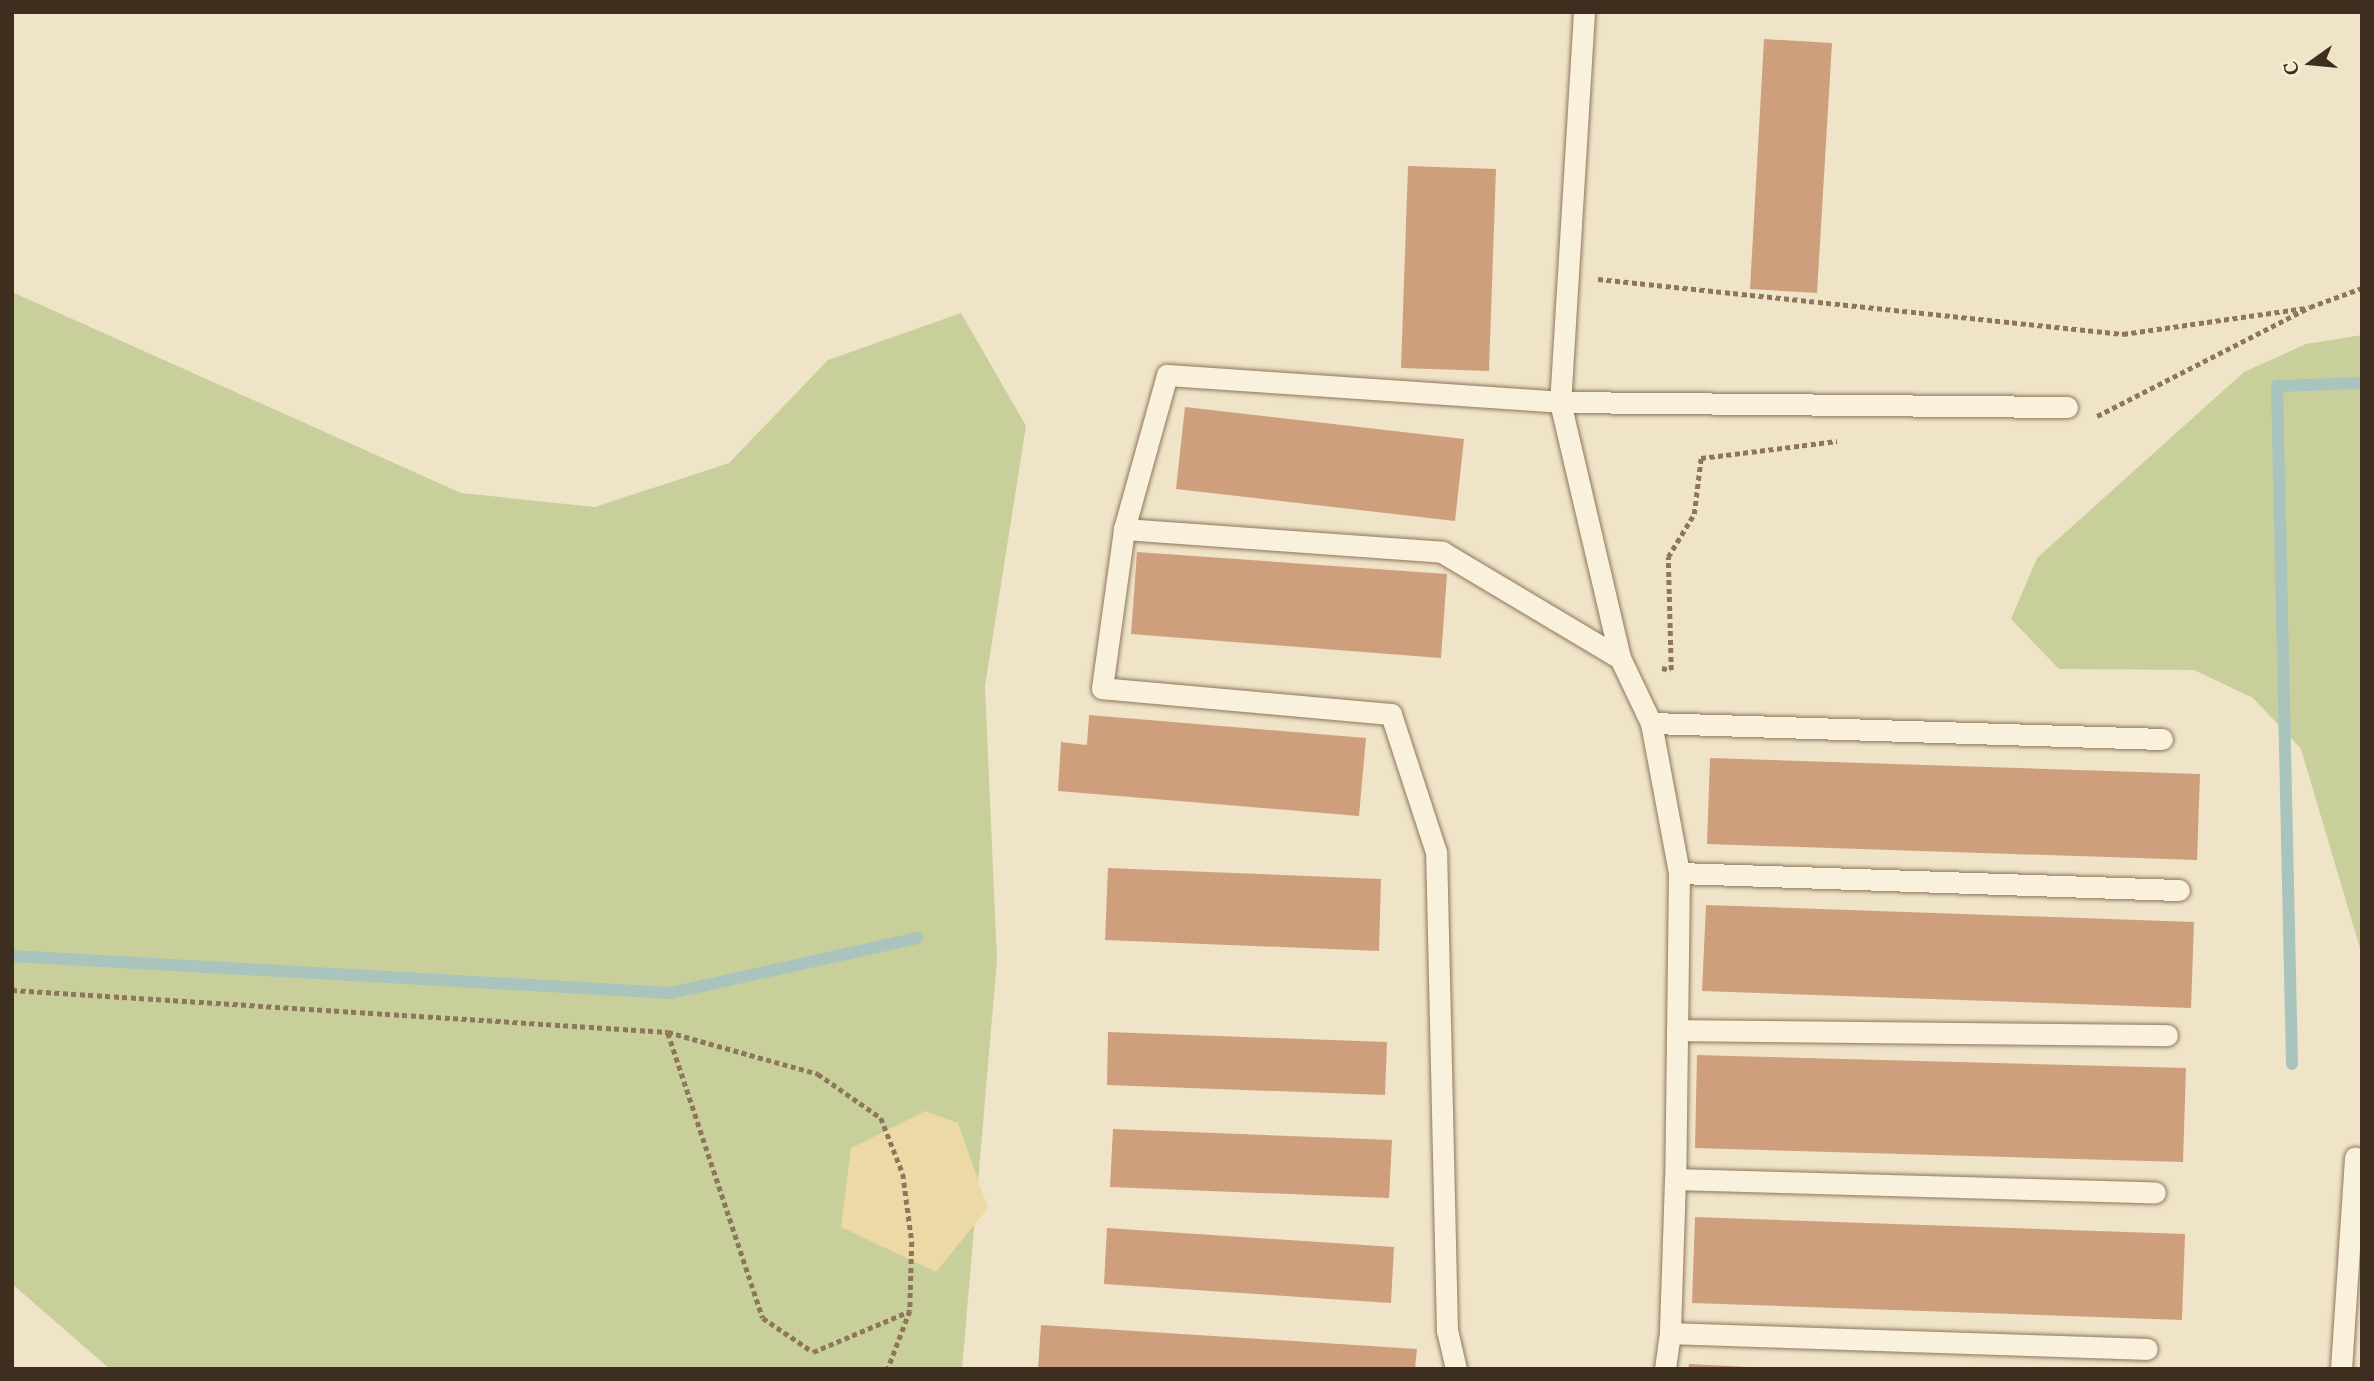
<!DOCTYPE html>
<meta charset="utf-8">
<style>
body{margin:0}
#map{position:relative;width:2374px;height:1381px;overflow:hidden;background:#f0e4c8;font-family:Lora,serif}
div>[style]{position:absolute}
.green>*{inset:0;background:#c9cf9b}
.sand>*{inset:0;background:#ecd9a5}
.stream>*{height:12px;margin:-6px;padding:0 6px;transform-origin:6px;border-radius:6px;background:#a9c4bc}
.building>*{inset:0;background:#cf9f7d}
.path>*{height:4.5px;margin-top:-2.25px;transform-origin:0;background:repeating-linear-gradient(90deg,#8d765c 0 5px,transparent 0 8.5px)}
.roads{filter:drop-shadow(0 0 2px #8d765c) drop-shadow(0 0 2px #8d765c)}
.lane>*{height:21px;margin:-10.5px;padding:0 10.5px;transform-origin:10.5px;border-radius:10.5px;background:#faf1dc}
span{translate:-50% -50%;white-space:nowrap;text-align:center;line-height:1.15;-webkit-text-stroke:5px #f7eed8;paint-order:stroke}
.frame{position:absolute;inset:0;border:14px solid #3d2e20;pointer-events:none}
.north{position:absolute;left:2276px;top:28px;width:70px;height:70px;-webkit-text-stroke:5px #f7eed8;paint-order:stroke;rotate:255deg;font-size:19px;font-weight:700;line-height:28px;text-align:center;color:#3d2e20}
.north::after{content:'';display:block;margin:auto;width:24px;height:32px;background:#3d2e20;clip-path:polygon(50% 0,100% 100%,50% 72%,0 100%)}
</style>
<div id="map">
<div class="green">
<i style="clip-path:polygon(12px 292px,461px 493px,595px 507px,729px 463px,828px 360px,961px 313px,1026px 426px,985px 686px,997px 960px,962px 1369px,110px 1369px,12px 1284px)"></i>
<i style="clip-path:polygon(2362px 335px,2362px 955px,2301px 749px,2253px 698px,2194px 670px,2059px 669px,2011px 619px,2037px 558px,2244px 372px,2306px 344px)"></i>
</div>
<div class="sand">
<i style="clip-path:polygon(925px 1111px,958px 1123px,988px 1208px,936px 1272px,841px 1227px,851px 1148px)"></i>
</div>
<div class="stream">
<i style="left:12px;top:956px;width:660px;rotate:3.21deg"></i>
<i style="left:671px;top:993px;width:252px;rotate:-12.6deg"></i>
<i style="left:2292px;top:1064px;width:678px;rotate:-91.27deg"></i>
<i style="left:2277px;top:386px;width:85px;rotate:-2deg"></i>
</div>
<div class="building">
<i style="clip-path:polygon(1764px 39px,1832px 43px,1817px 293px,1750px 289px)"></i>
<i style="clip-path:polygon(1408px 166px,1496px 169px,1489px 371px,1401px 368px)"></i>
<i style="clip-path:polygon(1185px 407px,1464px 439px,1455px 521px,1176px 489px)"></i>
<i style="clip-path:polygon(1137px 552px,1447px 574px,1441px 658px,1131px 634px)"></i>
<i style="clip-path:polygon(1089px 715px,1366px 738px,1359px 816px,1058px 791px,1061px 742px,1087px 745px)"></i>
<i style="clip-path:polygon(1710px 758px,2200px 774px,2197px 860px,1707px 844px)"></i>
<i style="clip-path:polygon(1108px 868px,1381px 879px,1379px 951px,1105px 940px)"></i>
<i style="clip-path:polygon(1706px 905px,2194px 922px,2191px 1008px,1702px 991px)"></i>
<i style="clip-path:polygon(1108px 1032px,1387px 1042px,1385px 1095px,1107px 1085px)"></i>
<i style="clip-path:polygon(1697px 1055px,2186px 1068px,2183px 1162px,1695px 1148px)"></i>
<i style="clip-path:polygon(1113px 1129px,1392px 1140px,1389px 1198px,1110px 1187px)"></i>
<i style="clip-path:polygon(1695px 1217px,2185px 1234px,2182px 1320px,1692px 1303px)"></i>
<i style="clip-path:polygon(1107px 1228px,1394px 1247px,1391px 1303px,1104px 1284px)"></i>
<i style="clip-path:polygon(1041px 1325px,1417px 1349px,1415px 1369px,1038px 1369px)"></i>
<i style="clip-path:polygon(1689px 1364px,1749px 1367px,1749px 1369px,1688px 1369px)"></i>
</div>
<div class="path">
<i style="left:1598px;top:279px;width:528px;rotate:5.98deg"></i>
<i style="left:2123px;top:334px;width:185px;rotate:-8.1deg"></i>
<i style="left:2097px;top:416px;width:239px;rotate:-27.1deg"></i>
<i style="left:2310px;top:307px;width:55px;rotate:-20.1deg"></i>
<i style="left:1662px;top:668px;width:9px;rotate:13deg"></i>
<i style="left:1671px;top:670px;width:113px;rotate:-91.5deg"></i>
<i style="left:1668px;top:557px;width:50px;rotate:-58.8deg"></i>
<i style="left:1694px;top:514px;width:56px;rotate:-82.9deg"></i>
<i style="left:1701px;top:458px;width:137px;rotate:-7.1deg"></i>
<i style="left:12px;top:990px;width:657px;rotate:3.66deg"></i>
<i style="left:668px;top:1032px;width:156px;rotate:15.6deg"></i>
<i style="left:818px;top:1074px;width:77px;rotate:34.9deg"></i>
<i style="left:881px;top:1118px;width:60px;rotate:68.6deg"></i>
<i style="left:903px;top:1174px;width:69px;rotate:82.5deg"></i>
<i style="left:912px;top:1242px;width:69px;rotate:91.7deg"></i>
<i style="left:910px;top:1311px;width:62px;rotate:110.8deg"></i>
<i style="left:668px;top:1033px;width:300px;rotate:71.6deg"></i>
<i style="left:763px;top:1318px;width:60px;rotate:34.2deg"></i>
<i style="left:813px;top:1352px;width:105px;rotate:-22.9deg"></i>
</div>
<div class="roads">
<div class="lane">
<i style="left:1584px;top:12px;width:391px;rotate:93.5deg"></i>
<i style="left:1560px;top:402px;width:263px;rotate:76.8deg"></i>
<i style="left:1620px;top:658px;width:72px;rotate:64.5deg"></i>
<i style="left:1651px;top:723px;width:153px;rotate:79.4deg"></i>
<i style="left:1679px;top:873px;width:306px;rotate:90.7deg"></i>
<i style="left:1675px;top:1179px;width:154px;rotate:91.9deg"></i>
<i style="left:1670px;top:1333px;width:36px;rotate:98deg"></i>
<i style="left:1124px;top:529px;width:160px;rotate:-74.4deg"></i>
<i style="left:1167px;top:375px;width:394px;rotate:3.9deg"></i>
<i style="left:1560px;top:402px;width:507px;rotate:0.57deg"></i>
<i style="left:1651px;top:723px;width:511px;rotate:1.79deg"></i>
<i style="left:1679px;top:873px;width:500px;rotate:1.95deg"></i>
<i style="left:1677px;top:1030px;width:490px;rotate:0.6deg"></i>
<i style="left:1675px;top:1179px;width:480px;rotate:1.6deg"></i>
<i style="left:1670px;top:1333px;width:477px;rotate:1.9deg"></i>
<i style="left:1456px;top:1369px;width:39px;rotate:-103deg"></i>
<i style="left:1447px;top:1331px;width:479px;rotate:-91.3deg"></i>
<i style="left:1436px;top:852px;width:145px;rotate:-108.1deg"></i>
<i style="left:1391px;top:714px;width:290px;rotate:-174.9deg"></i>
<i style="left:1102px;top:688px;width:161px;rotate:-82.1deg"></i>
<i style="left:1124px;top:529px;width:319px;rotate:4.1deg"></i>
<i style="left:1442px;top:552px;width:207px;rotate:30.8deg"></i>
<i style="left:2341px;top:1369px;width:212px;rotate:-86.2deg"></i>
</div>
</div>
<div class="frame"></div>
<div class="north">С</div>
</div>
